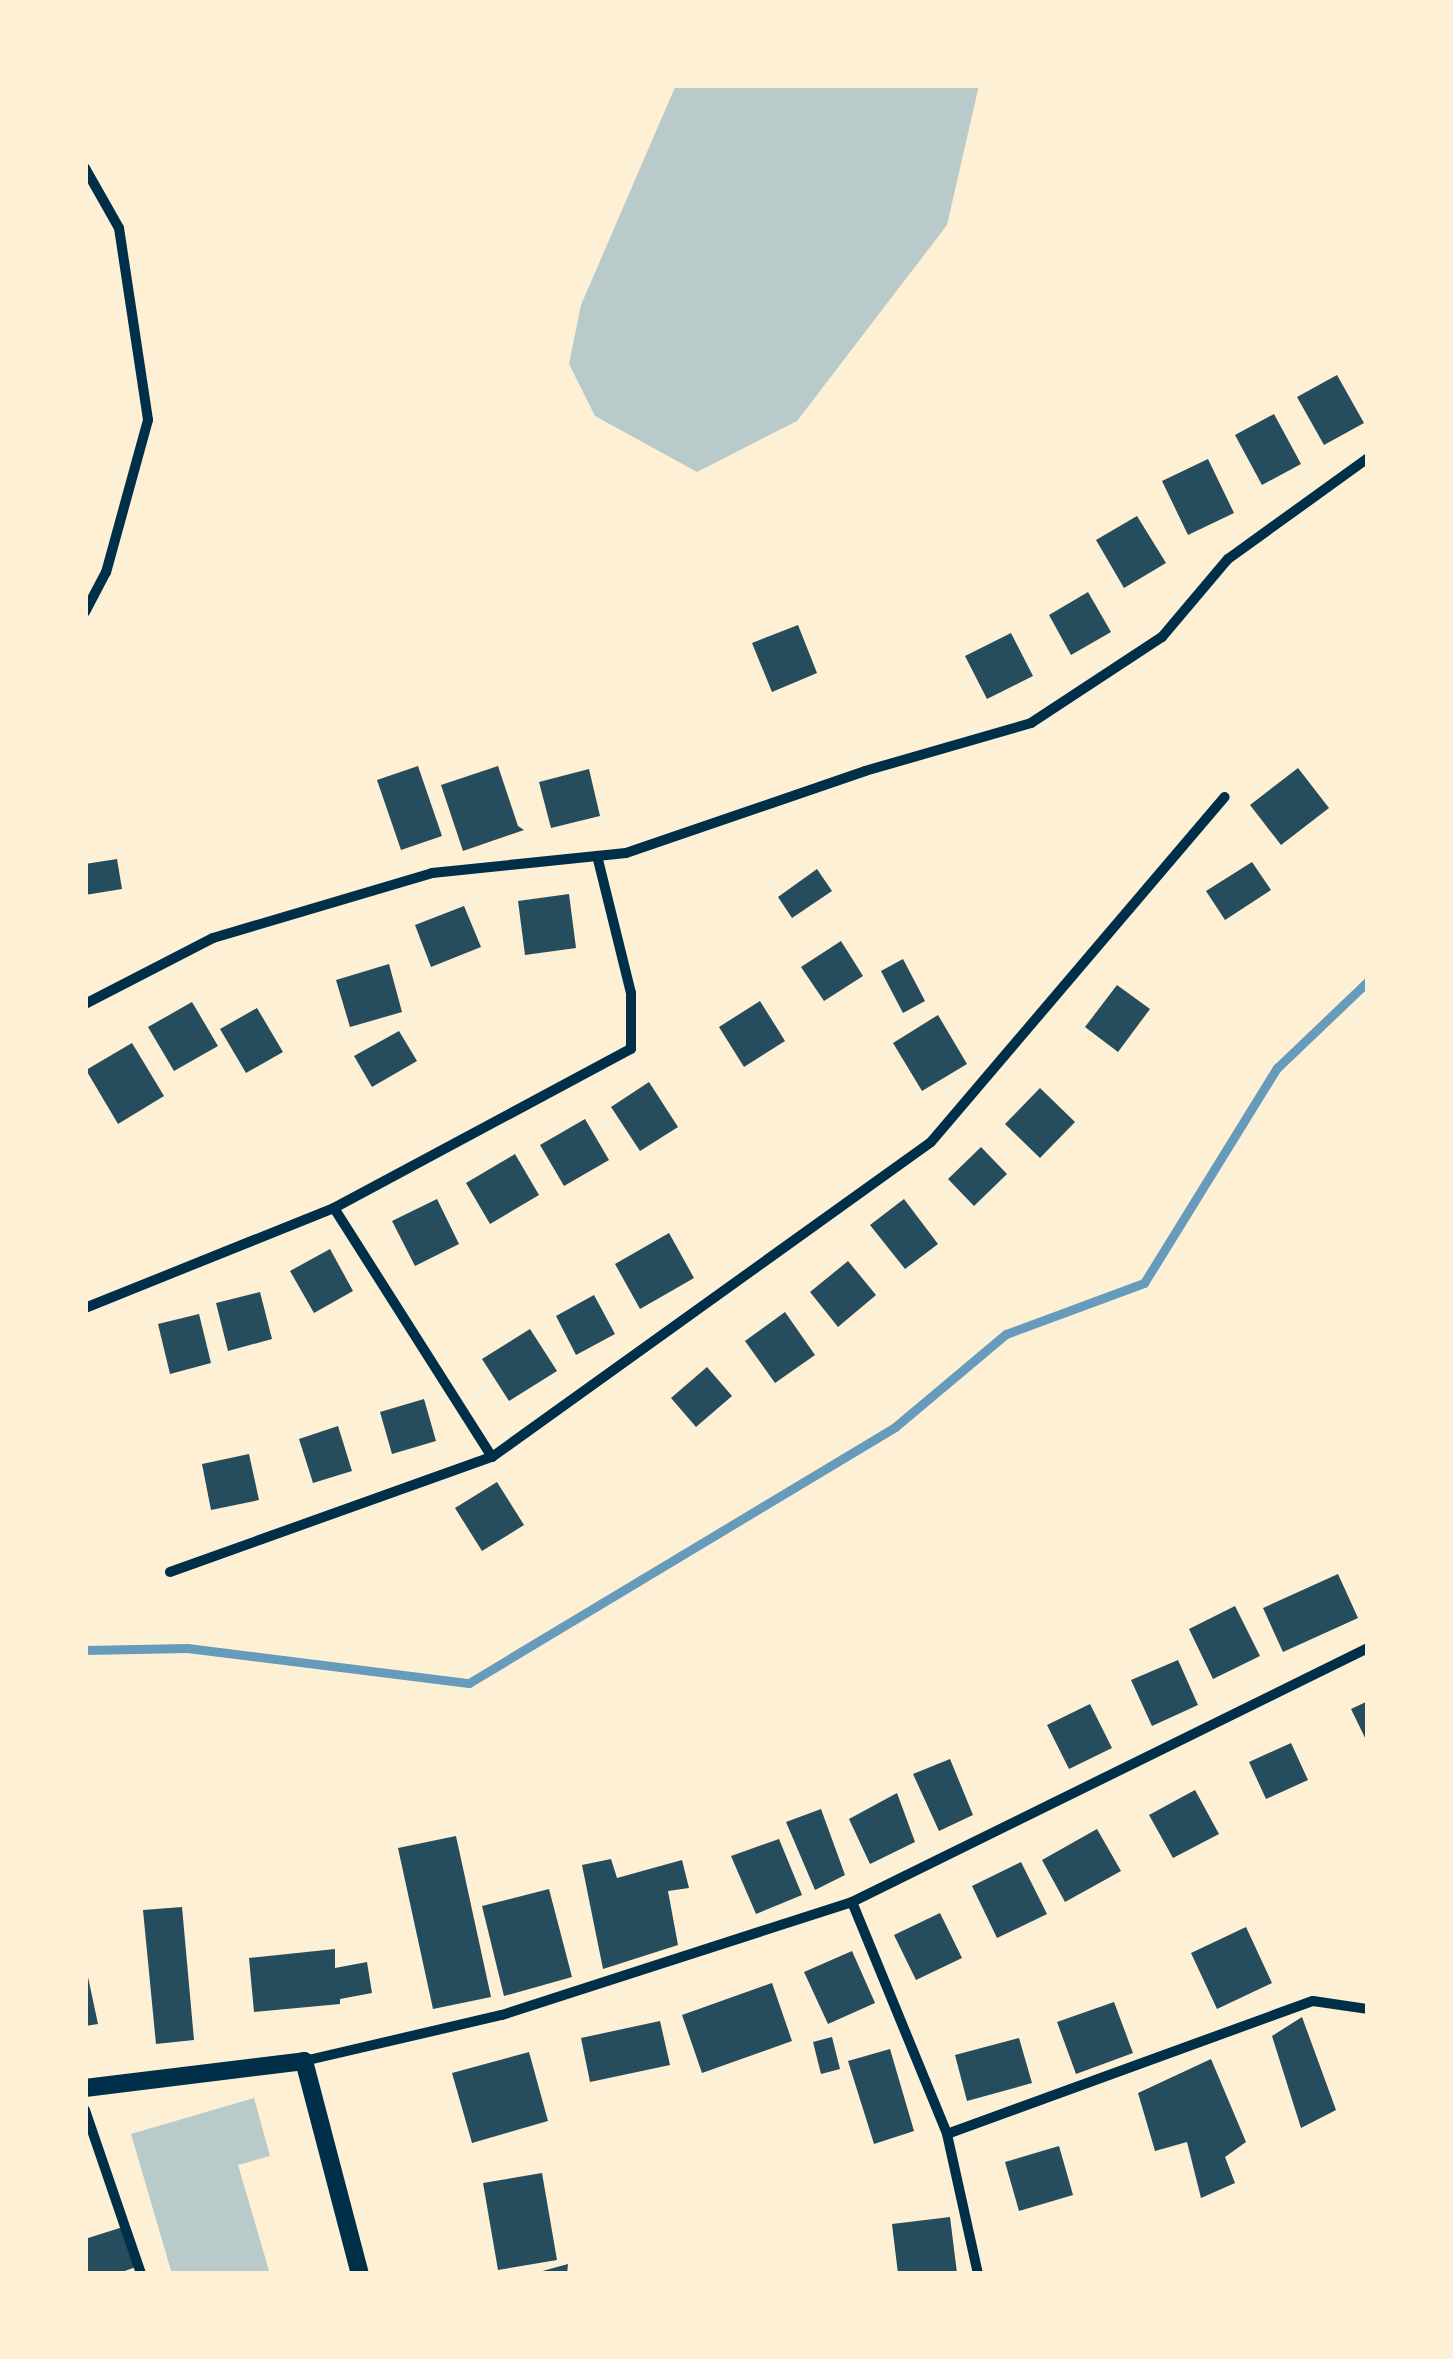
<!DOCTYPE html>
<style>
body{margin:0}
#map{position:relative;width:1453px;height:2359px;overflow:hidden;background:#fdf0d5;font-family:Barlow,sans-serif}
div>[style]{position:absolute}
.green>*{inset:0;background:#b9caca}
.stream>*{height:9px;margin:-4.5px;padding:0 4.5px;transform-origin:4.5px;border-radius:4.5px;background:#669bbc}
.building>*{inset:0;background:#264d5e}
.minor>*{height:10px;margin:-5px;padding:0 5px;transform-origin:5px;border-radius:5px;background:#003049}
.tertiary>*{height:18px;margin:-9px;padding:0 9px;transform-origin:9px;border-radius:9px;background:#003049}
span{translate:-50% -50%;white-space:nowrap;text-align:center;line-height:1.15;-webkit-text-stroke:9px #fdf0d5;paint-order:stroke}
.frame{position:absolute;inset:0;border:88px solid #fdf0d5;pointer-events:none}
</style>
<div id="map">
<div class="green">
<i style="clip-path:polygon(676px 85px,979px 85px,947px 225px,797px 421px,697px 472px,595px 416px,569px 364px,581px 305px)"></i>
<i style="clip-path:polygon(254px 2098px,270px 2156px,238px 2165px,270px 2274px,172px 2274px,131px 2134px)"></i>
</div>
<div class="stream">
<i style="left:85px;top:1650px;width:102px;rotate:-1.1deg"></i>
<i style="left:187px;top:1648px;width:284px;rotate:7.1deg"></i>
<i style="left:469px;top:1683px;width:497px;rotate:-31deg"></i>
<i style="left:895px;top:1427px;width:145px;rotate:-40deg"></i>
<i style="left:1006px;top:1334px;width:147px;rotate:-20.3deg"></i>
<i style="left:1144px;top:1283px;width:253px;rotate:-58.3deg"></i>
<i style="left:1277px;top:1068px;width:126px;rotate:-43.7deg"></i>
</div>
<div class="building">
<i style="clip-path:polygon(1337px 375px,1364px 423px,1324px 445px,1297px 397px)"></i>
<i style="clip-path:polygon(1274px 414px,1301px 464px,1262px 485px,1235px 435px)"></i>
<i style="clip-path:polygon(1208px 459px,1234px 513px,1188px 535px,1162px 481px)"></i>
<i style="clip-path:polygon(1137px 516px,1166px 563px,1124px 588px,1096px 540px)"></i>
<i style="clip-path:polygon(1088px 592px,1111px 632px,1071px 655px,1049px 615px)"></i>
<i style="clip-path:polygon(798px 625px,817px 673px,772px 692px,752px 643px)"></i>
<i style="clip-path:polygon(1011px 633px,1033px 676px,987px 699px,965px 656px)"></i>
<i style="clip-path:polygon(418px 766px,442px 836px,401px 850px,377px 780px)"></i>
<i style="clip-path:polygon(498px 766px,518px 826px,524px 830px,463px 851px,441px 785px)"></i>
<i style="clip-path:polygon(1298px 768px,1329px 808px,1281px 845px,1250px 805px)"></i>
<i style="clip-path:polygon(589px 769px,600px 816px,551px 828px,539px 782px)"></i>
<i style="clip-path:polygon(117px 859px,122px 889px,85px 895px,85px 864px)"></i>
<i style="clip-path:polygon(1252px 862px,1271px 890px,1225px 920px,1206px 891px)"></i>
<i style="clip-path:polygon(817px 869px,832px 891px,792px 918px,778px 897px)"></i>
<i style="clip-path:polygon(569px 894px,576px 948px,525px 955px,518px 901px)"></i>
<i style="clip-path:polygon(464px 906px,481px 947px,431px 967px,415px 925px)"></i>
<i style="clip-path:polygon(841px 941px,863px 976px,824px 1001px,801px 967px)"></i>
<i style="clip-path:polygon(903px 959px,925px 1001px,903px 1013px,881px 971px)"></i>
<i style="clip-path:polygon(389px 964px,402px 1012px,350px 1027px,336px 980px)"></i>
<i style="clip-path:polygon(1117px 985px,1150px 1009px,1118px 1052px,1085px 1027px)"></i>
<i style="clip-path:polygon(760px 1001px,785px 1041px,744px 1067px,719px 1027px)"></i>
<i style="clip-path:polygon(192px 1002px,218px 1046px,174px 1071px,148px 1027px)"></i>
<i style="clip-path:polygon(257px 1008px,283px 1052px,246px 1073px,220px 1029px)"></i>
<i style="clip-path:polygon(938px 1015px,967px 1064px,922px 1091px,893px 1043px)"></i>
<i style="clip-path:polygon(399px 1031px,417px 1061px,372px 1087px,354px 1056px)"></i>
<i style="clip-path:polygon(132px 1043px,164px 1096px,118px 1124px,86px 1070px)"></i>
<i style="clip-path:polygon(649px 1082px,678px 1127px,640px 1151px,611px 1107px)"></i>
<i style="clip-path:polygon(1040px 1088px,1075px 1122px,1040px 1158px,1005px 1124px)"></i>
<i style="clip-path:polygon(585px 1119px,609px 1160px,564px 1186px,540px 1145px)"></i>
<i style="clip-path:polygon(981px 1147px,1007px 1174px,974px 1206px,948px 1179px)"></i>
<i style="clip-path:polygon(515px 1154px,539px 1195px,490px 1224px,466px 1183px)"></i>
<i style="clip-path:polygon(437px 1199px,459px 1244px,415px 1266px,392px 1221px)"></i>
<i style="clip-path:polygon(904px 1199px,938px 1244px,905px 1269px,870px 1225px)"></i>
<i style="clip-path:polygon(669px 1233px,694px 1278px,640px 1309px,615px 1264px)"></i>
<i style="clip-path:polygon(330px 1249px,353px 1291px,314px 1313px,290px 1271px)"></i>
<i style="clip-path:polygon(848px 1261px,876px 1295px,838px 1327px,810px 1292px)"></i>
<i style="clip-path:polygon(260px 1292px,272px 1339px,228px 1351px,216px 1303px)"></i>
<i style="clip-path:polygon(594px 1295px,615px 1334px,576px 1355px,556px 1316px)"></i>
<i style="clip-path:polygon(785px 1312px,815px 1355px,775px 1383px,745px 1341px)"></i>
<i style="clip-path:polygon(199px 1314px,211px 1363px,170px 1374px,158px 1324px)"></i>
<i style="clip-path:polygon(530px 1329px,557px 1371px,509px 1401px,482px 1359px)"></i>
<i style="clip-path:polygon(707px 1367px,732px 1396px,696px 1427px,671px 1398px)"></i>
<i style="clip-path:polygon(424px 1399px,436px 1441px,392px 1454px,380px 1412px)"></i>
<i style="clip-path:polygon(338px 1426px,352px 1471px,313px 1483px,299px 1439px)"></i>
<i style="clip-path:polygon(249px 1454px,259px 1500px,211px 1510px,202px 1464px)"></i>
<i style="clip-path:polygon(497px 1482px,524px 1525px,482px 1551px,455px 1508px)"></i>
<i style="clip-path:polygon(1338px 1574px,1358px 1618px,1283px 1652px,1263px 1608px)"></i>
<i style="clip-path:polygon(1235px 1606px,1260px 1656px,1213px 1679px,1189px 1629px)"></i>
<i style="clip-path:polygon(1178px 1660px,1198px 1705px,1152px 1726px,1131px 1680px)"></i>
<i style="clip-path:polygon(1368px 1701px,1368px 1744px,1351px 1709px)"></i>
<i style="clip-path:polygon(1090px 1704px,1112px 1748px,1069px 1769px,1047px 1725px)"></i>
<i style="clip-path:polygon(1291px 1743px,1308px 1780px,1266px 1799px,1249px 1762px)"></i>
<i style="clip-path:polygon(950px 1759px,973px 1815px,939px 1831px,913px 1774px)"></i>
<i style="clip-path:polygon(1195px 1790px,1219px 1834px,1173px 1858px,1149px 1815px)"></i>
<i style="clip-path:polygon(897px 1793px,915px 1842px,870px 1864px,849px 1819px)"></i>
<i style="clip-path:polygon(821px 1809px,845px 1875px,815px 1890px,786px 1822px)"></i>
<i style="clip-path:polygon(1097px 1829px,1121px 1871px,1065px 1902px,1042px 1860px)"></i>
<i style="clip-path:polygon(456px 1836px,491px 1997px,433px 2009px,398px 1848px)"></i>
<i style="clip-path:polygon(779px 1839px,802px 1895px,756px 1914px,731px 1856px)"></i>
<i style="clip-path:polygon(611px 1859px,617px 1878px,682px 1860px,689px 1888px,668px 1891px,678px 1945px,603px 1969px,582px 1865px)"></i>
<i style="clip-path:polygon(1021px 1862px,1047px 1914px,997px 1938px,972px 1886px)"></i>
<i style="clip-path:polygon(549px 1889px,572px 1977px,504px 1996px,482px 1906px)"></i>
<i style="clip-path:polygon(182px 1907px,194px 2040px,156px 2044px,143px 1910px)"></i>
<i style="clip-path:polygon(940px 1913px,962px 1958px,916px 1980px,894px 1935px)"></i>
<i style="clip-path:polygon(1246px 1927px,1272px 1983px,1217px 2009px,1191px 1953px)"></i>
<i style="clip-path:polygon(335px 1949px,335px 1968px,367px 1962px,372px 1993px,340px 1999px,340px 2004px,254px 2012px,249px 1958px)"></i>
<i style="clip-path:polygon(852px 1951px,875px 2003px,828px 2024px,804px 1972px)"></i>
<i style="clip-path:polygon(85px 1963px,98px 2024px,85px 2026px)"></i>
<i style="clip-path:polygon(772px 1983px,792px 2041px,702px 2073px,682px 2015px)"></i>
<i style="clip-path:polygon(1114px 2002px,1133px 2053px,1076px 2074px,1057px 2022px)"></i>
<i style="clip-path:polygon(1302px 2017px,1336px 2110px,1301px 2128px,1272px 2036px)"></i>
<i style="clip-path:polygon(660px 2021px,670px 2065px,590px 2082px,581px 2038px)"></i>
<i style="clip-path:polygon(832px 2037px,840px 2069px,821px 2074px,813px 2042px)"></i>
<i style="clip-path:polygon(1019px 2038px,1032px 2083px,967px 2101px,955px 2055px)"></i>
<i style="clip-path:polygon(890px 2049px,914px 2131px,874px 2144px,848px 2061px)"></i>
<i style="clip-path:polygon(529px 2052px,548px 2121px,472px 2143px,452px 2073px)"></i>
<i style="clip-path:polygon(1211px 2059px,1246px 2142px,1225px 2157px,1235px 2183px,1201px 2198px,1187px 2142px,1155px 2151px,1138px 2093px)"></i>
<i style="clip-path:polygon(1059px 2146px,1073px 2195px,1019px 2211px,1005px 2162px)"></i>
<i style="clip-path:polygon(542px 2173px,557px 2260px,498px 2270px,483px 2183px)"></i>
<i style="clip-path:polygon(950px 2217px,957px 2273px,898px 2274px,892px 2224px)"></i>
<i style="clip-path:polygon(126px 2226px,139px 2266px,116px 2274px,85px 2274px,85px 2239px)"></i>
<i style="clip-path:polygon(568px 2264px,567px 2274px,535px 2274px,535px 2273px)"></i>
</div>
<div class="minor">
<i style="left:85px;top:168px;width:69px;rotate:60.5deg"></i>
<i style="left:119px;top:228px;width:194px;rotate:81.4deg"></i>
<i style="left:148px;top:420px;width:158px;rotate:105.4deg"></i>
<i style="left:106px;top:572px;width:45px;rotate:117.7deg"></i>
<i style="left:85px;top:1004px;width:144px;rotate:-27.3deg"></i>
<i style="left:213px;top:938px;width:228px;rotate:-16.5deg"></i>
<i style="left:432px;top:873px;width:195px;rotate:-5.9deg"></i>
<i style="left:626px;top:853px;width:253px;rotate:-18.9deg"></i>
<i style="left:865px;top:771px;width:173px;rotate:-16.1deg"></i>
<i style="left:1031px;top:723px;width:157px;rotate:-33.3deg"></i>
<i style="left:1162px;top:637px;width:102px;rotate:-49.8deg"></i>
<i style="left:1228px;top:559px;width:173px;rotate:-35.8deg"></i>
<i style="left:334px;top:1208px;width:295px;rotate:57.6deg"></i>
<i style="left:85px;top:1308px;width:268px;rotate:-21.9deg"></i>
<i style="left:334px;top:1208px;width:337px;rotate:-28.2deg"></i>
<i style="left:631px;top:1049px;width:56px;rotate:-90deg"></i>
<i style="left:631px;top:993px;width:141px;rotate:-103.9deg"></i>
<i style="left:170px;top:1572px;width:342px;rotate:-19.7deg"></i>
<i style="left:492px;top:1457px;width:540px;rotate:-35.66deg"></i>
<i style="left:931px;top:1142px;width:453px;rotate:-49.6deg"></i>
<i style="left:852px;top:1902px;width:251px;rotate:67.7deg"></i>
<i style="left:947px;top:2134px;width:143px;rotate:77.5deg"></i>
<i style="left:304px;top:2061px;width:203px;rotate:-13.1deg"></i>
<i style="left:502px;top:2015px;width:368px;rotate:-17.9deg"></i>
<i style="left:852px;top:1902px;width:575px;rotate:-26.21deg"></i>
<i style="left:85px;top:2110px;width:173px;rotate:71.1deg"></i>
<i style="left:947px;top:2134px;width:389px;rotate:-20deg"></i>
<i style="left:1313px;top:2001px;width:56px;rotate:8.3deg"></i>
</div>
<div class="tertiary">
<i style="left:85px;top:2088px;width:221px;rotate:-7deg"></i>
<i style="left:304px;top:2061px;width:220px;rotate:75.3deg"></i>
</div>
<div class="frame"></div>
</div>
